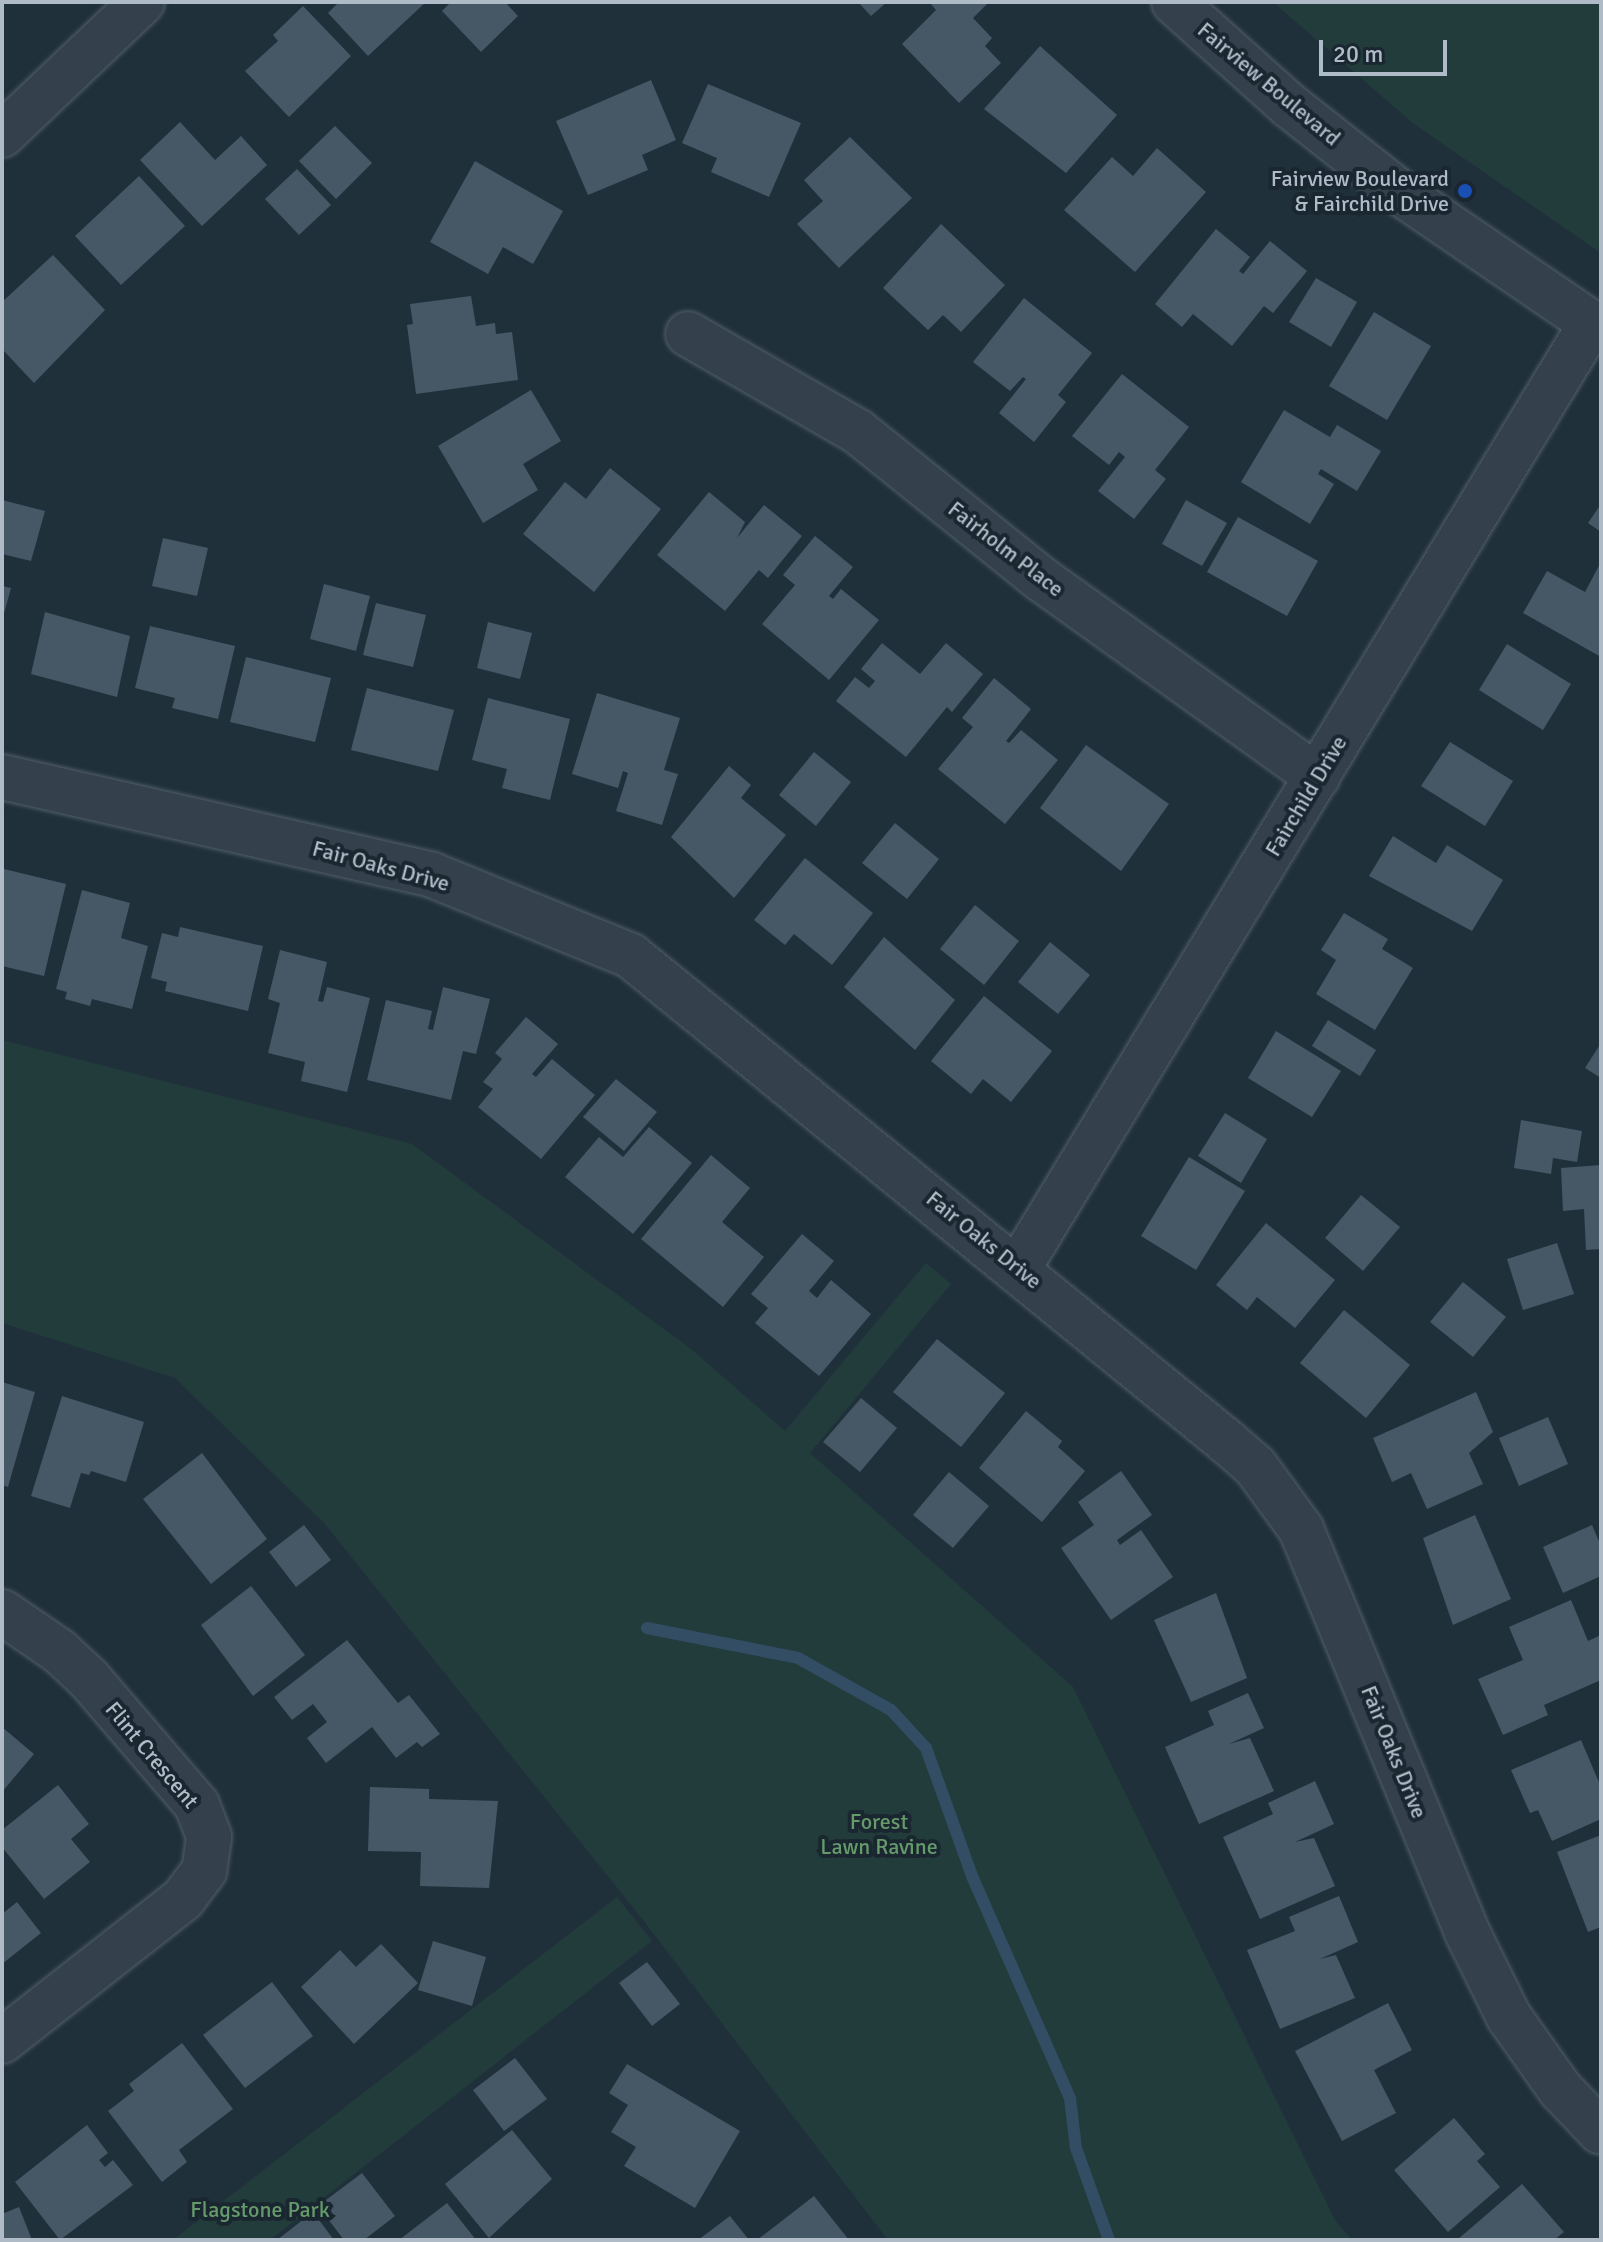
<!DOCTYPE html>
<style>
body{margin:0}
#map{position:relative;width:1603px;height:2242px;overflow:hidden;background:#20303b;font-family:Signika,sans-serif}
div>[style]{position:absolute}
.green>*{inset:0;background:#223c3c}
.stream>*{height:12px;margin:-6px;padding:0 6px;transform-origin:6px;border-radius:6px;background:#334e64}
.building>*{inset:0;background:#465765}
.roads{filter:drop-shadow(0 0 2px #525f69) drop-shadow(0 0 2px #525f69)}
.minor>*{height:44px;margin:-22px;padding:0 22px;transform-origin:22px;border-radius:22px;background:#34414c}
.dots>*{width:22px;height:22px;translate:-50% -50%;box-sizing:border-box;border:4px solid #1a2630;border-radius:50%}
span{translate:-50% -50%;white-space:nowrap;text-align:center;line-height:1.15;-webkit-text-stroke:8px #1a2630;paint-order:stroke}
.street-label{font-size:22px;color:#afbcc8}
.poi-label{font-size:22px;color:#afbcc8}
.right{translate:-100% -50%;text-align:right}
.park-label{font-size:22px;color:#659a6a}
.frame{position:absolute;inset:0;border:4px solid #afbcc8;pointer-events:none}
.scale{position:absolute;left:1319px;top:40px;width:128px;height:36px;box-sizing:border-box;border:4px solid #afbcc8;border-top:0;padding-left:10px;font-size:24px;line-height:28px;white-space:nowrap;color:#afbcc8;-webkit-text-stroke:6px #1a2630;paint-order:stroke}
</style>
<div id="map">
<div class="green">
<i style="clip-path:polygon(1273px 2px,1601px 2px,1601px 253px,1414px 124px)"></i>
<i style="clip-path:polygon(2px 1040px,412px 1144px,691px 1349px,785px 1431px,926px 1263px,951px 1284px,810px 1453px,1073px 1687px,1335px 2220px,1352px 2240px,888px 2240px,640px 1916px,324px 1523px,175px 1378px,2px 1323px)"></i>
<i style="clip-path:polygon(617px 1897px,652px 1941px,270px 2240px,173px 2240px)"></i>
</div>
<div class="stream">
<i style="left:647px;top:1628px;width:154px;rotate:11.2deg"></i>
<i style="left:798px;top:1658px;width:107px;rotate:29.2deg"></i>
<i style="left:891px;top:1710px;width:52px;rotate:47.4deg"></i>
<i style="left:926px;top:1748px;width:136px;rotate:70.2deg"></i>
<i style="left:972px;top:1876px;width:243px;rotate:66.2deg"></i>
<i style="left:1070px;top:2098px;width:50px;rotate:83.2deg"></i>
<i style="left:1076px;top:2148px;width:98px;rotate:70.3deg"></i>
</div>
<div class="building">
<i style="clip-path:polygon(339px 2px,426px 2px,368px 56px,328px 13px)"></i>
<i style="clip-path:polygon(451px 2px,505px 2px,518px 16px,481px 52px,442px 11px)"></i>
<i style="clip-path:polygon(858px 2px,887px 2px,871px 16px)"></i>
<i style="clip-path:polygon(929px 2px,989px 2px,973px 18px,992px 38px,985px 46px,1001px 63px,959px 103px,902px 44px,936px 10px)"></i>
<i style="clip-path:polygon(303px 6px,351px 56px,289px 117px,245px 71px,278px 41px,273px 35px)"></i>
<i style="clip-path:polygon(1040px 46px,1117px 115px,1066px 173px,984px 109px)"></i>
<i style="clip-path:polygon(651px 80px,676px 140px,642px 155px,648px 170px,588px 195px,556px 121px)"></i>
<i style="clip-path:polygon(708px 84px,801px 123px,769px 197px,711px 172px,717px 158px,682px 143px)"></i>
<i style="clip-path:polygon(180px 122px,215px 160px,241px 136px,267px 165px,202px 226px,140px 160px)"></i>
<i style="clip-path:polygon(335px 126px,372px 163px,336px 199px,299px 161px)"></i>
<i style="clip-path:polygon(850px 137px,912px 198px,839px 268px,797px 224px,823px 201px,804px 180px)"></i>
<i style="clip-path:polygon(1157px 148px,1206px 192px,1135px 272px,1064px 210px,1112px 157px,1133px 176px)"></i>
<i style="clip-path:polygon(475px 161px,563px 211px,533px 264px,503px 247px,488px 274px,430px 242px)"></i>
<i style="clip-path:polygon(297px 169px,331px 205px,299px 235px,265px 199px)"></i>
<i style="clip-path:polygon(139px 176px,185px 226px,121px 285px,75px 236px)"></i>
<i style="clip-path:polygon(941px 224px,1005px 285px,961px 332px,943px 315px,928px 330px,883px 288px)"></i>
<i style="clip-path:polygon(1216px 229px,1250px 257px,1239px 271px,1243px 274px,1270px 241px,1307px 271px,1273px 313px,1264px 306px,1232px 346px,1193px 314px,1182px 327px,1155px 304px)"></i>
<i style="clip-path:polygon(53px 255px,105px 310px,34px 383px,2px 349px,2px 302px)"></i>
<i style="clip-path:polygon(1316px 278px,1357px 302px,1331px 347px,1289px 322px)"></i>
<i style="clip-path:polygon(471px 296px,476px 326px,495px 323px,496px 334px,512px 332px,518px 380px,416px 394px,407px 325px,413px 324px,410px 304px)"></i>
<i style="clip-path:polygon(1024px 298px,1092px 353px,1058px 395px,1066px 402px,1034px 442px,999px 413px,1026px 379px,1023px 377px,1010px 391px,973px 362px)"></i>
<i style="clip-path:polygon(1374px 312px,1431px 346px,1387px 420px,1329px 386px)"></i>
<i style="clip-path:polygon(1122px 374px,1189px 427px,1155px 470px,1166px 479px,1134px 519px,1098px 491px,1125px 457px,1119px 452px,1109px 465px,1072px 436px)"></i>
<i style="clip-path:polygon(531px 390px,561px 441px,523px 464px,538px 490px,483px 523px,438px 446px)"></i>
<i style="clip-path:polygon(1284px 410px,1330px 437px,1337px 425px,1381px 451px,1357px 491px,1321px 469px,1318px 474px,1334px 484px,1310px 524px,1241px 482px)"></i>
<i style="clip-path:polygon(610px 468px,661px 509px,594px 592px,523px 534px,565px 482px,586px 499px)"></i>
<i style="clip-path:polygon(709px 492px,745px 522px,737px 538px,764px 505px,802px 536px,768px 578px,759px 570px,725px 611px,657px 555px)"></i>
<i style="clip-path:polygon(2px 500px,45px 511px,31px 561px,2px 554px)"></i>
<i style="clip-path:polygon(1186px 500px,1227px 523px,1202px 566px,1162px 544px)"></i>
<i style="clip-path:polygon(1601px 504px,1601px 532px,1588px 523px)"></i>
<i style="clip-path:polygon(1238px 517px,1318px 561px,1287px 616px,1207px 572px)"></i>
<i style="clip-path:polygon(815px 536px,853px 567px,829px 596px,833px 599px,841px 589px,879px 620px,829px 680px,762px 624px,795px 585px,783px 575px)"></i>
<i style="clip-path:polygon(163px 538px,208px 548px,197px 596px,152px 586px)"></i>
<i style="clip-path:polygon(1601px 562px,1601px 657px,1523px 613px,1547px 571px,1585px 592px)"></i>
<i style="clip-path:polygon(324px 584px,370px 596px,356px 651px,310px 639px)"></i>
<i style="clip-path:polygon(2px 586px,11px 588px,3px 617px,2px 617px)"></i>
<i style="clip-path:polygon(376px 603px,426px 615px,413px 667px,363px 655px)"></i>
<i style="clip-path:polygon(45px 612px,130px 636px,117px 697px,31px 674px)"></i>
<i style="clip-path:polygon(488px 622px,532px 633px,520px 679px,477px 668px)"></i>
<i style="clip-path:polygon(150px 626px,235px 646px,218px 719px,172px 708px,175px 698px,135px 688px)"></i>
<i style="clip-path:polygon(882px 643px,920px 674px,946px 643px,983px 674px,952px 712px,947px 707px,906px 757px,836px 701px,855px 677px,869px 688px,875px 681px,861px 669px)"></i>
<i style="clip-path:polygon(1507px 644px,1571px 684px,1543px 730px,1479px 690px)"></i>
<i style="clip-path:polygon(246px 657px,331px 678px,315px 742px,230px 722px)"></i>
<i style="clip-path:polygon(994px 678px,1031px 709px,1006px 741px,1009px 743px,1021px 730px,1058px 760px,1005px 824px,938px 769px,973px 727px,962px 718px)"></i>
<i style="clip-path:polygon(367px 688px,454px 710px,438px 771px,351px 750px)"></i>
<i style="clip-path:polygon(597px 693px,680px 718px,664px 770px,678px 774px,662px 825px,616px 811px,628px 773px,623px 771px,618px 788px,572px 774px)"></i>
<i style="clip-path:polygon(488px 698px,570px 719px,550px 800px,502px 788px,507px 769px,472px 760px)"></i>
<i style="clip-path:polygon(1450px 742px,1513px 781px,1485px 826px,1421px 786px)"></i>
<i style="clip-path:polygon(1086px 745px,1169px 804px,1121px 871px,1040px 808px)"></i>
<i style="clip-path:polygon(814px 752px,851px 782px,816px 826px,779px 795px)"></i>
<i style="clip-path:polygon(729px 766px,751px 785px,741px 798px,786px 835px,734px 898px,671px 837px)"></i>
<i style="clip-path:polygon(895px 823px,939px 859px,907px 899px,862px 863px)"></i>
<i style="clip-path:polygon(1393px 836px,1436px 863px,1447px 845px,1503px 880px,1472px 931px,1369px 876px)"></i>
<i style="clip-path:polygon(805px 858px,873px 913px,832px 965px,794px 934px,785px 945px,754px 920px)"></i>
<i style="clip-path:polygon(4px 869px,66px 884px,44px 976px,2px 966px)"></i>
<i style="clip-path:polygon(82px 890px,130px 903px,121px 938px,148px 946px,132px 1009px,92px 999px,90px 1006px,65px 999px,67px 992px,56px 989px)"></i>
<i style="clip-path:polygon(975px 905px,1019px 941px,984px 985px,940px 949px)"></i>
<i style="clip-path:polygon(1344px 913px,1388px 939px,1382px 949px,1413px 968px,1375px 1030px,1316px 994px,1336px 960px,1321px 950px)"></i>
<i style="clip-path:polygon(180px 927px,263px 946px,248px 1011px,165px 991px,167px 982px,151px 978px,162px 933px,178px 937px)"></i>
<i style="clip-path:polygon(884px 937px,955px 1000px,915px 1050px,844px 987px)"></i>
<i style="clip-path:polygon(1050px 942px,1090px 975px,1058px 1014px,1018px 982px)"></i>
<i style="clip-path:polygon(280px 950px,327px 962px,318px 1001px,323px 1002px,327px 987px,370px 998px,347px 1092px,301px 1081px,305px 1062px,268px 1053px,280px 1003px,268px 999px)"></i>
<i style="clip-path:polygon(443px 987px,490px 999px,476px 1054px,463px 1051px,451px 1100px,367px 1080px,386px 1000px,432px 1011px,428px 1029px,433px 1030px)"></i>
<i style="clip-path:polygon(984px 996px,1052px 1051px,1011px 1102px,983px 1079px,971px 1094px,931px 1061px)"></i>
<i style="clip-path:polygon(526px 1017px,558px 1044px,532px 1074px,536px 1077px,552px 1059px,595px 1095px,541px 1159px,478px 1107px,493px 1089px,483px 1082px,502px 1059px,495px 1053px)"></i>
<i style="clip-path:polygon(1328px 1020px,1376px 1050px,1360px 1076px,1312px 1046px)"></i>
<i style="clip-path:polygon(1276px 1031px,1341px 1071px,1312px 1117px,1248px 1078px)"></i>
<i style="clip-path:polygon(1601px 1043px,1601px 1078px,1585px 1068px)"></i>
<i style="clip-path:polygon(616px 1079px,657px 1112px,624px 1151px,583px 1117px)"></i>
<i style="clip-path:polygon(1225px 1113px,1267px 1139px,1241px 1183px,1198px 1156px)"></i>
<i style="clip-path:polygon(1521px 1120px,1582px 1131px,1577px 1162px,1553px 1158px,1551px 1174px,1514px 1168px)"></i>
<i style="clip-path:polygon(649px 1127px,692px 1163px,633px 1234px,565px 1177px,599px 1137px,623px 1157px)"></i>
<i style="clip-path:polygon(711px 1155px,750px 1188px,722px 1222px,764px 1257px,723px 1307px,641px 1239px)"></i>
<i style="clip-path:polygon(1189px 1157px,1245px 1191px,1196px 1270px,1141px 1236px)"></i>
<i style="clip-path:polygon(1601px 1165px,1601px 1249px,1586px 1250px,1584px 1209px,1563px 1211px,1561px 1168px)"></i>
<i style="clip-path:polygon(1361px 1195px,1400px 1227px,1363px 1271px,1325px 1238px)"></i>
<i style="clip-path:polygon(1266px 1223px,1335px 1280px,1295px 1328px,1257px 1297px,1247px 1310px,1216px 1285px)"></i>
<i style="clip-path:polygon(802px 1234px,834px 1261px,809px 1291px,817px 1298px,831px 1280px,871px 1314px,819px 1376px,755px 1323px,768px 1308px,751px 1294px)"></i>
<i style="clip-path:polygon(1557px 1243px,1574px 1294px,1523px 1310px,1507px 1259px)"></i>
<i style="clip-path:polygon(1463px 1282px,1506px 1317px,1473px 1357px,1430px 1322px)"></i>
<i style="clip-path:polygon(1344px 1310px,1410px 1365px,1366px 1418px,1300px 1363px)"></i>
<i style="clip-path:polygon(937px 1339px,1005px 1393px,961px 1447px,893px 1392px)"></i>
<i style="clip-path:polygon(2px 1382px,35px 1392px,8px 1487px,2px 1485px)"></i>
<i style="clip-path:polygon(1476px 1392px,1493px 1432px,1469px 1453px,1483px 1484px,1427px 1509px,1411px 1473px,1392px 1482px,1373px 1438px)"></i>
<i style="clip-path:polygon(62px 1396px,144px 1422px,126px 1482px,91px 1471px,89px 1475px,81px 1473px,70px 1508px,31px 1496px)"></i>
<i style="clip-path:polygon(861px 1398px,897px 1428px,860px 1472px,823px 1442px)"></i>
<i style="clip-path:polygon(1026px 1411px,1062px 1441px,1058px 1447px,1085px 1471px,1042px 1522px,979px 1468px)"></i>
<i style="clip-path:polygon(1548px 1417px,1568px 1464px,1519px 1486px,1499px 1438px)"></i>
<i style="clip-path:polygon(202px 1453px,267px 1539px,211px 1584px,143px 1499px)"></i>
<i style="clip-path:polygon(1121px 1471px,1152px 1515px,1117px 1540px,1120px 1545px,1141px 1530px,1173px 1577px,1111px 1620px,1061px 1548px,1094px 1525px,1078px 1502px)"></i>
<i style="clip-path:polygon(949px 1472px,989px 1506px,953px 1548px,913px 1515px)"></i>
<i style="clip-path:polygon(1475px 1515px,1511px 1599px,1453px 1625px,1423px 1538px)"></i>
<i style="clip-path:polygon(304px 1525px,331px 1560px,296px 1587px,269px 1552px)"></i>
<i style="clip-path:polygon(1592px 1525px,1601px 1546px,1601px 1576px,1563px 1593px,1543px 1547px)"></i>
<i style="clip-path:polygon(251px 1586px,305px 1655px,253px 1696px,201px 1625px)"></i>
<i style="clip-path:polygon(1216px 1593px,1247px 1678px,1191px 1702px,1154px 1620px)"></i>
<i style="clip-path:polygon(1571px 1600px,1588px 1641px,1601px 1635px,1601px 1680px,1544px 1705px,1548px 1715px,1503px 1735px,1478px 1679px,1523px 1660px,1509px 1627px)"></i>
<i style="clip-path:polygon(347px 1640px,398px 1703px,409px 1695px,440px 1734px,422px 1747px,417px 1742px,396px 1758px,372px 1727px,326px 1763px,307px 1738px,327px 1722px,313px 1704px,292px 1720px,274px 1697px)"></i>
<i style="clip-path:polygon(1248px 1693px,1264px 1728px,1229px 1744px,1250px 1738px,1274px 1791px,1199px 1824px,1165px 1747px,1214px 1725px,1208px 1711px)"></i>
<i style="clip-path:polygon(2px 1727px,34px 1754px,2px 1792px)"></i>
<i style="clip-path:polygon(1581px 1740px,1601px 1787px,1601px 1819px,1552px 1841px,1538px 1810px,1530px 1813px,1511px 1770px)"></i>
<i style="clip-path:polygon(1315px 1781px,1334px 1824px,1295px 1842px,1314px 1838px,1335px 1886px,1260px 1919px,1223px 1837px,1273px 1814px,1268px 1803px)"></i>
<i style="clip-path:polygon(58px 1785px,89px 1824px,71px 1839px,90px 1862px,44px 1899px,2px 1847px,2px 1830px)"></i>
<i style="clip-path:polygon(370px 1787px,429px 1789px,429px 1799px,498px 1801px,489px 1888px,420px 1886px,421px 1852px,368px 1851px)"></i>
<i style="clip-path:polygon(1601px 1835px,1601px 1927px,1588px 1932px,1557px 1852px)"></i>
<i style="clip-path:polygon(1339px 1896px,1358px 1942px,1320px 1959px,1336px 1955px,1355px 1998px,1280px 2029px,1247px 1950px,1295px 1931px,1289px 1917px)"></i>
<i style="clip-path:polygon(17px 1902px,41px 1933px,2px 1964px,2px 1914px)"></i>
<i style="clip-path:polygon(433px 1941px,486px 1957px,472px 2006px,418px 1990px)"></i>
<i style="clip-path:polygon(381px 1944px,418px 1983px,354px 2044px,301px 1987px,340px 1950px,356px 1967px)"></i>
<i style="clip-path:polygon(647px 1962px,680px 2004px,652px 2026px,619px 1983px)"></i>
<i style="clip-path:polygon(272px 1982px,313px 2036px,245px 2088px,203px 2035px)"></i>
<i style="clip-path:polygon(1388px 2003px,1412px 2050px,1374px 2070px,1396px 2113px,1342px 2141px,1295px 2051px)"></i>
<i style="clip-path:polygon(182px 2043px,233px 2109px,179px 2150px,187px 2162px,162px 2182px,108px 2111px,134px 2091px,129px 2084px)"></i>
<i style="clip-path:polygon(515px 2058px,547px 2099px,504px 2131px,473px 2090px)"></i>
<i style="clip-path:polygon(627px 2064px,740px 2131px,695px 2208px,624px 2166px,636px 2147px,611px 2132px,628px 2105px,609px 2093px)"></i>
<i style="clip-path:polygon(1454px 2118px,1485px 2154px,1477px 2161px,1500px 2187px,1448px 2232px,1394px 2170px)"></i>
<i style="clip-path:polygon(87px 2125px,108px 2153px,99px 2160px,105px 2167px,113px 2160px,133px 2185px,60px 2240px,15px 2182px)"></i>
<i style="clip-path:polygon(512px 2130px,552px 2179px,489px 2238px,445px 2184px)"></i>
<i style="clip-path:polygon(362px 2173px,395px 2216px,364px 2240px,344px 2240px,318px 2206px)"></i>
<i style="clip-path:polygon(1522px 2184px,1564px 2232px,1554px 2240px,1457px 2240px)"></i>
<i style="clip-path:polygon(814px 2196px,849px 2240px,757px 2240px)"></i>
<i style="clip-path:polygon(447px 2203px,476px 2240px,399px 2240px)"></i>
<i style="clip-path:polygon(19px 2207px,32px 2240px,2px 2240px,2px 2214px)"></i>
<i style="clip-path:polygon(313px 2212px,334px 2240px,277px 2240px)"></i>
<i style="clip-path:polygon(730px 2216px,749px 2240px,698px 2240px)"></i>
</div>
<div class="roads">
<div class="minor">
<i style="left:1174px;top:2px;width:156px;rotate:41.9deg"></i>
<i style="left:1290px;top:106px;width:142px;rotate:38.2deg"></i>
<i style="left:1402px;top:194px;width:241px;rotate:34.3deg"></i>
<i style="left:2px;top:135px;width:193px;rotate:-43.5deg"></i>
<i style="left:688px;top:334px;width:195px;rotate:29.9deg"></i>
<i style="left:857px;top:431px;width:236px;rotate:38.8deg"></i>
<i style="left:1041px;top:579px;width:340px;rotate:35.6deg"></i>
<i style="left:2px;top:777px;width:441px;rotate:12.8deg"></i>
<i style="left:432px;top:875px;width:215px;rotate:22.1deg"></i>
<i style="left:631px;top:956px;width:768px;rotate:39.18deg"></i>
<i style="left:1226px;top:1441px;width:38px;rotate:41deg"></i>
<i style="left:1255px;top:1466px;width:78px;rotate:53.9deg"></i>
<i style="left:1301px;top:1529px;width:436px;rotate:67.6deg"></i>
<i style="left:1467px;top:1932px;width:95px;rotate:63.7deg"></i>
<i style="left:1509px;top:2017px;width:88px;rotate:54.7deg"></i>
<i style="left:1560px;top:2089px;width:59px;rotate:46.4deg"></i>
<i style="left:1019px;top:1267px;width:1103px;rotate:-58.76deg"></i>
<i style="left:2px;top:1612px;width:69px;rotate:34.4deg"></i>
<i style="left:59px;top:1651px;width:41px;rotate:43deg"></i>
<i style="left:89px;top:1679px;width:166px;rotate:49.4deg"></i>
<i style="left:197px;top:1805px;width:34px;rotate:69deg"></i>
<i style="left:209px;top:1837px;width:34px;rotate:98deg"></i>
<i style="left:204px;top:1871px;width:35px;rotate:127deg"></i>
<i style="left:183px;top:1899px;width:230px;rotate:141.9deg"></i>
</div>
</div>
<div class="dots">
<i style="left:1465px;top:191px;background:#1a4fb4"></i>
</div>
<div class="street-label">
<span style="left:1269px;top:84px;rotate:40deg">Fairview Boulevard</span>
<span style="left:1006px;top:549px;rotate:38deg">Fairholm Place</span>
<span style="left:1306px;top:796px;rotate:-59deg">Fairchild Drive</span>
<span style="left:381px;top:866px;rotate:15deg">Fair Oaks Drive</span>
<span style="left:984px;top:1240px;rotate:39deg">Fair Oaks Drive</span>
<span style="left:1394px;top:1752px;rotate:68deg">Fair Oaks Drive</span>
<span style="left:152px;top:1755px;rotate:50deg">Flint Crescent</span>
</div>
<div class="poi-label">
<span class="right" style="left:1449px;top:191px">Fairview Boulevard<br>&amp; Fairchild Drive</span>
</div>
<div class="park-label">
<span style="left:879px;top:1834px">Forest<br>Lawn Ravine</span>
<span style="left:260px;top:2210px">Flagstone Park</span>
</div>
<div class="frame"></div>
<div class="scale">20 m</div>
</div>
